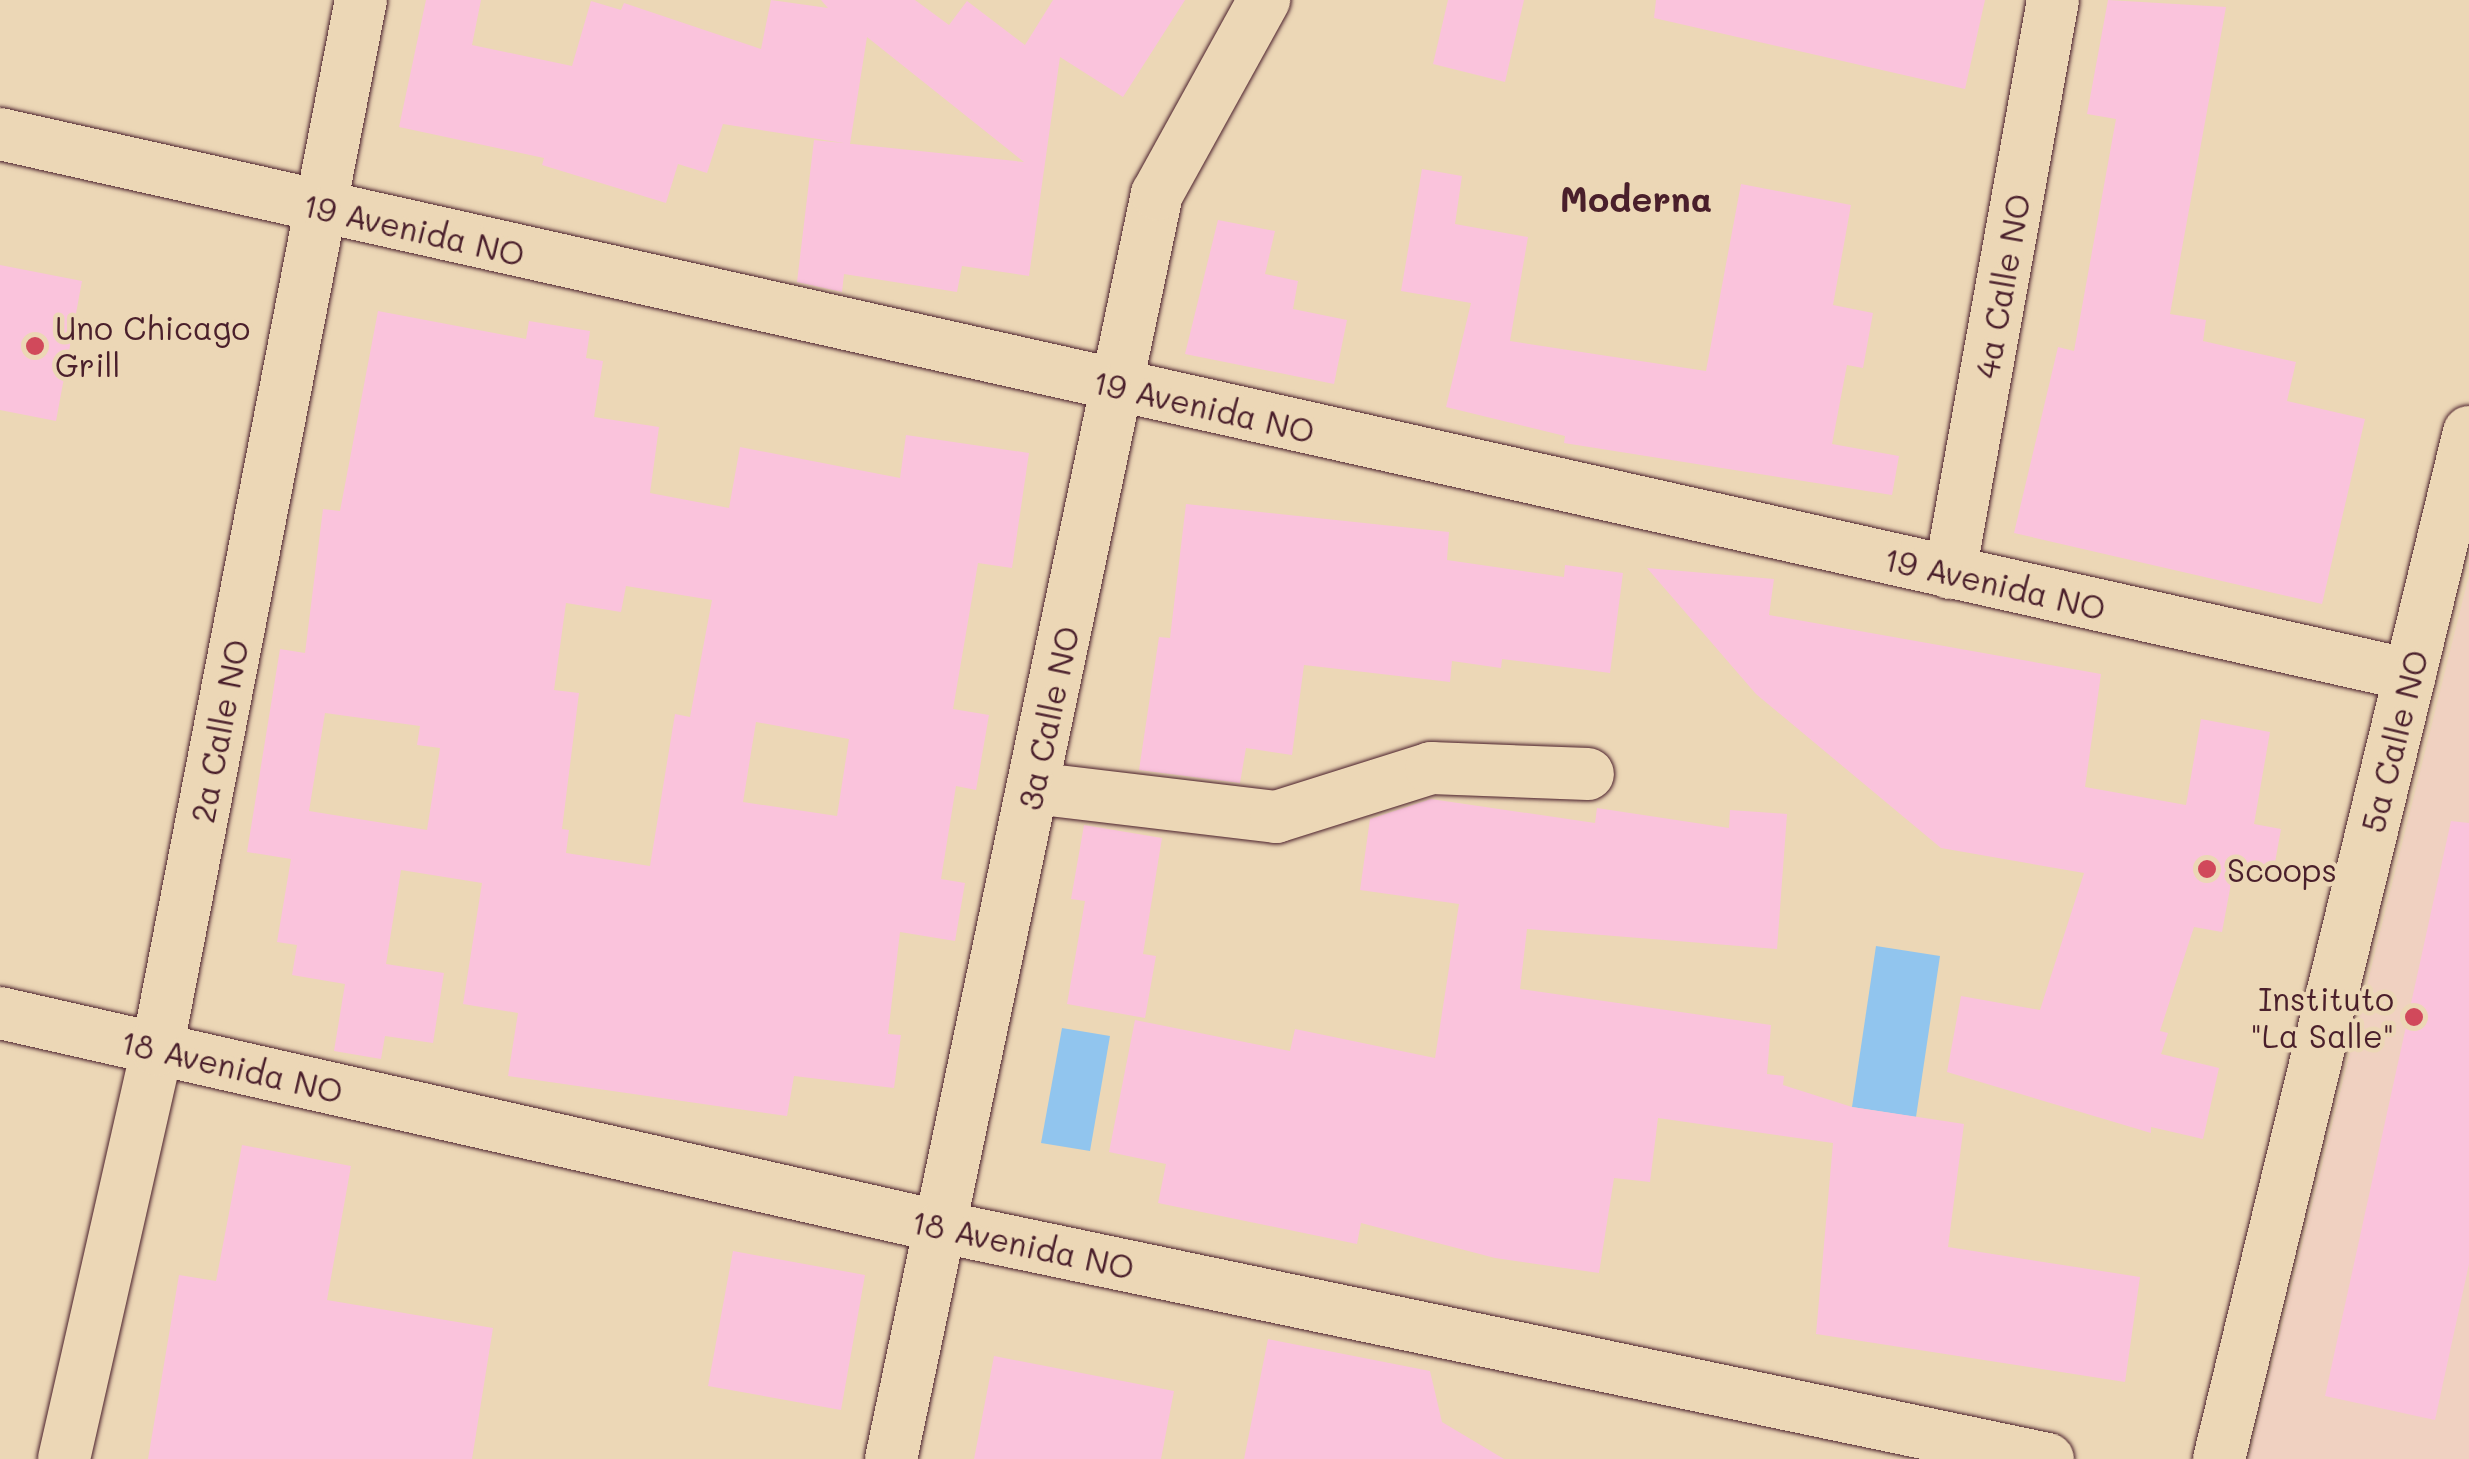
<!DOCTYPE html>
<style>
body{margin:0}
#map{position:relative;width:2469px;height:1459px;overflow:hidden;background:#ecd7b6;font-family:Mali,sans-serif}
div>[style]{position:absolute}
.built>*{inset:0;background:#f0d1c1}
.water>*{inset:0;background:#91c5ee}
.building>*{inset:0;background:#fac3dc}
.roads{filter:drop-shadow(0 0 2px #4a1f2b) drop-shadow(0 0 2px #4a1f2b)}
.minor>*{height:52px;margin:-26px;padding:0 26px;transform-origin:26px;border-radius:26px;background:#ecd7b6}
.dots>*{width:28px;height:28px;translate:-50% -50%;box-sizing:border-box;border:5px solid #ecd7b6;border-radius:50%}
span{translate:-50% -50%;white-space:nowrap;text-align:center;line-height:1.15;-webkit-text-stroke:9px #ecd7b6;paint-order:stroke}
.street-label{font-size:32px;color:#4a1f2b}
.poi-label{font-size:32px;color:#4a1f2b}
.left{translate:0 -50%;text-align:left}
.right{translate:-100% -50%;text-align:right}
.neighbourhood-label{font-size:35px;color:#4a1f2b;font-weight:700}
</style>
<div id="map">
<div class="built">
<i style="clip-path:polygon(2469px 575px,2469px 1459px,2249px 1459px)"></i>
</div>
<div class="water">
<i style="clip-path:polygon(1876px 946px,1940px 956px,1916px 1117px,1852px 1107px)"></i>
<i style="clip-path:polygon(1062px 1028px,1110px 1036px,1090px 1151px,1041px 1143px)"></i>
</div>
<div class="building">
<i style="clip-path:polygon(426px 0,481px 0,472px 45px,572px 66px,591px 1px,621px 10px,624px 3px,761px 49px,771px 0,828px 8px,821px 0,915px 0,949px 25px,967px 1px,1025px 45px,1053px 0,1185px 0,1123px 97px,1060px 57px,1029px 276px,962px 266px,957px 292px,844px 274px,842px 292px,797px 282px,814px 140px,1024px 162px,867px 37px,850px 144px,723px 124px,707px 173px,678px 164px,666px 203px,542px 165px,544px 158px,399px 127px)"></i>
<i style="clip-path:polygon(1448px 0,1524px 0,1505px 82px,1433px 64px)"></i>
<i style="clip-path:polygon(1656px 0,1985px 0,1965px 89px,1654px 18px)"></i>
<i style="clip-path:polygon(2108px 0,2226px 7px,2170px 314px,2206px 320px,2203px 341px,2296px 362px,2287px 401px,2365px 419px,2322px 604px,2014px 533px,2058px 347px,2074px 351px,2116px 119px,2087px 114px)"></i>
<i style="clip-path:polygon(1422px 169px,1462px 176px,1455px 224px,1528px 237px,1510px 341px,1706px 371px,1741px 184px,1851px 205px,1833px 305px,1873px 313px,1863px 368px,1847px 365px,1832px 444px,1899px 456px,1892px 495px,1564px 443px,1565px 436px,1446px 407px,1471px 303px,1401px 291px)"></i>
<i style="clip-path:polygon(1218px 220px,1275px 231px,1265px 274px,1298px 281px,1293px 309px,1347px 320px,1334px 384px,1185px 354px)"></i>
<i style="clip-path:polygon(0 265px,82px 281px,56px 421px,0 410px)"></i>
<i style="clip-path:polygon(evenodd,378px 311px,526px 339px,529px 321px,590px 331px,586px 358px,603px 361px,594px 417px,659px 427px,650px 493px,729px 508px,740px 447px,900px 478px,906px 435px,1029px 453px,1012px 568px,978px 563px,953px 709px,989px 715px,976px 790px,956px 786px,941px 879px,965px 883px,955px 941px,900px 932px,888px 1034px,901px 1035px,894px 1088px,794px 1076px,787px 1116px,508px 1076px,518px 1013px,463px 1004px,482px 883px,401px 870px,386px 964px,444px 973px,433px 1043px,385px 1036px,381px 1059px,334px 1051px,345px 984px,292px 975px,297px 945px,277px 942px,291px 859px,247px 852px,280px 649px,305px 653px,323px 509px,340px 511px,378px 311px,626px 586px,712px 600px,690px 717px,675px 714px,650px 866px,566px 853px,569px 830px,562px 829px,579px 693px,554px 690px,566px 603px,621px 612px,626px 586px,378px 311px,325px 713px,420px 726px,417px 745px,440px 748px,427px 830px,309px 811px,325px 713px,378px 311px,756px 722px,849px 739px,837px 816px,743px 802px,756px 722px)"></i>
<i style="clip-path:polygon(1186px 504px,1449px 532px,1447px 560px,1564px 577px,1565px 565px,1623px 573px,1610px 673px,1502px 659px,1501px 668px,1452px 661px,1450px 682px,1304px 665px,1292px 755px,1246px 748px,1240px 783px,1139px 770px,1159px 637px,1170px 638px)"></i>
<i style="clip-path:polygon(1647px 568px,1774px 579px,1769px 615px,2101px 674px,2085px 787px,2186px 805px,2201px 719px,2270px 732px,2254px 824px,2281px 829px,2274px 868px,2235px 862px,2222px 932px,2194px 927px,2160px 1031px,2168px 1033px,2161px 1054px,2219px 1068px,2203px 1139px,2151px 1127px,2151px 1133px,1947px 1072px,1961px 996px,2040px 1010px,2084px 873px,1941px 848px,1756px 694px)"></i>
<i style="clip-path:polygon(1431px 799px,1595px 823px,1597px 808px,1729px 828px,1730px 810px,1787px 814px,1777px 949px,1527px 929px,1520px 989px,1771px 1025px,1767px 1074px,1784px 1076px,1783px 1085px,1852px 1107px,1964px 1124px,1948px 1247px,2140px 1277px,2125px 1382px,1816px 1334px,1833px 1143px,1658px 1118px,1650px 1182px,1614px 1178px,1599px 1273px,1495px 1258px,1361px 1223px,1357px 1244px,1158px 1203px,1166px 1164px,1109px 1152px,1135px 1020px,1290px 1051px,1295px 1029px,1435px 1058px,1459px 904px,1360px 890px,1370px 819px)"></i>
<i style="clip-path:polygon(2451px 821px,2469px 823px,2469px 1264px,2435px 1420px,2325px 1396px)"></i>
<i style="clip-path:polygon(1084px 825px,1162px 838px,1143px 954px,1156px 956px,1145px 1018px,1067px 1004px,1085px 901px,1071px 899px)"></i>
<i style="clip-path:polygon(242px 1145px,351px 1166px,327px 1300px,493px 1328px,472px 1459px,148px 1459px,179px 1275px,216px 1281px)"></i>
<i style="clip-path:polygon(733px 1251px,865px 1275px,841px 1410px,708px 1386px)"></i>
<i style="clip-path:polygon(1268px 1339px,1430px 1371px,1442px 1422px,1504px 1459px,1244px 1459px)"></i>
<i style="clip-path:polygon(994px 1356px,1174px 1391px,1161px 1459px,974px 1459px)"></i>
</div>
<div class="roads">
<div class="minor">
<i style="left:0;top:134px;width:2470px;rotate:12.65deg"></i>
<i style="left:1950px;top:573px;width:582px;rotate:-79.81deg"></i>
<i style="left:1033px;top:788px;width:245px;rotate:6.8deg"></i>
<i style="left:1276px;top:817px;width:163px;rotate:-17.5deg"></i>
<i style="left:1431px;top:768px;width:157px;rotate:2.2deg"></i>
<i style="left:0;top:1013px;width:966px;rotate:12.8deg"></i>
<i style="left:942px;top:1227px;width:1130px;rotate:11.85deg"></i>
<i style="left:64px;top:1459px;width:419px;rotate:-77.2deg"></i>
<i style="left:157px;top:1050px;width:1070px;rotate:-79.01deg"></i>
<i style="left:891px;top:1459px;width:1293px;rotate:-78.13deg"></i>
<i style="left:1157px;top:194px;width:222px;rotate:-61.1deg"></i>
<i style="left:2219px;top:1459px;width:1057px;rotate:-76.32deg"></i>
</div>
</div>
<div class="dots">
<i style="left:35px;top:346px;background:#d1495b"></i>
<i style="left:2207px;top:869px;background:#d1495b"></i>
<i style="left:2414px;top:1017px;background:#d1495b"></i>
</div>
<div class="street-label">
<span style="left:414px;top:229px;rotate:13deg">19 Avenida NO</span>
<span style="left:2002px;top:286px;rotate:-80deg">4a Calle NO</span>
<span style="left:1204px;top:406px;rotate:13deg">19 Avenida NO</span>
<span style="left:1995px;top:583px;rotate:13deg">19 Avenida NO</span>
<span style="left:1048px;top:718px;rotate:-78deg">3a Calle NO</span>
<span style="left:219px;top:731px;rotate:-79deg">2a Calle NO</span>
<span style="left:2394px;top:741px;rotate:-76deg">5a Calle NO</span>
<span style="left:232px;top:1066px;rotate:13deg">18 Avenida NO</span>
<span style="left:1023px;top:1244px;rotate:12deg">18 Avenida NO</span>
</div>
<div class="poi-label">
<span class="left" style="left:55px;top:346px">Uno Chicago<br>Grill</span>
<span class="left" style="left:2227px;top:869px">Scoops</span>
<span class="right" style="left:2394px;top:1017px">Instituto<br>"La Salle"</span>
</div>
<div class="neighbourhood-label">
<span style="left:1636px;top:198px">Moderna</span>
</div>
</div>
